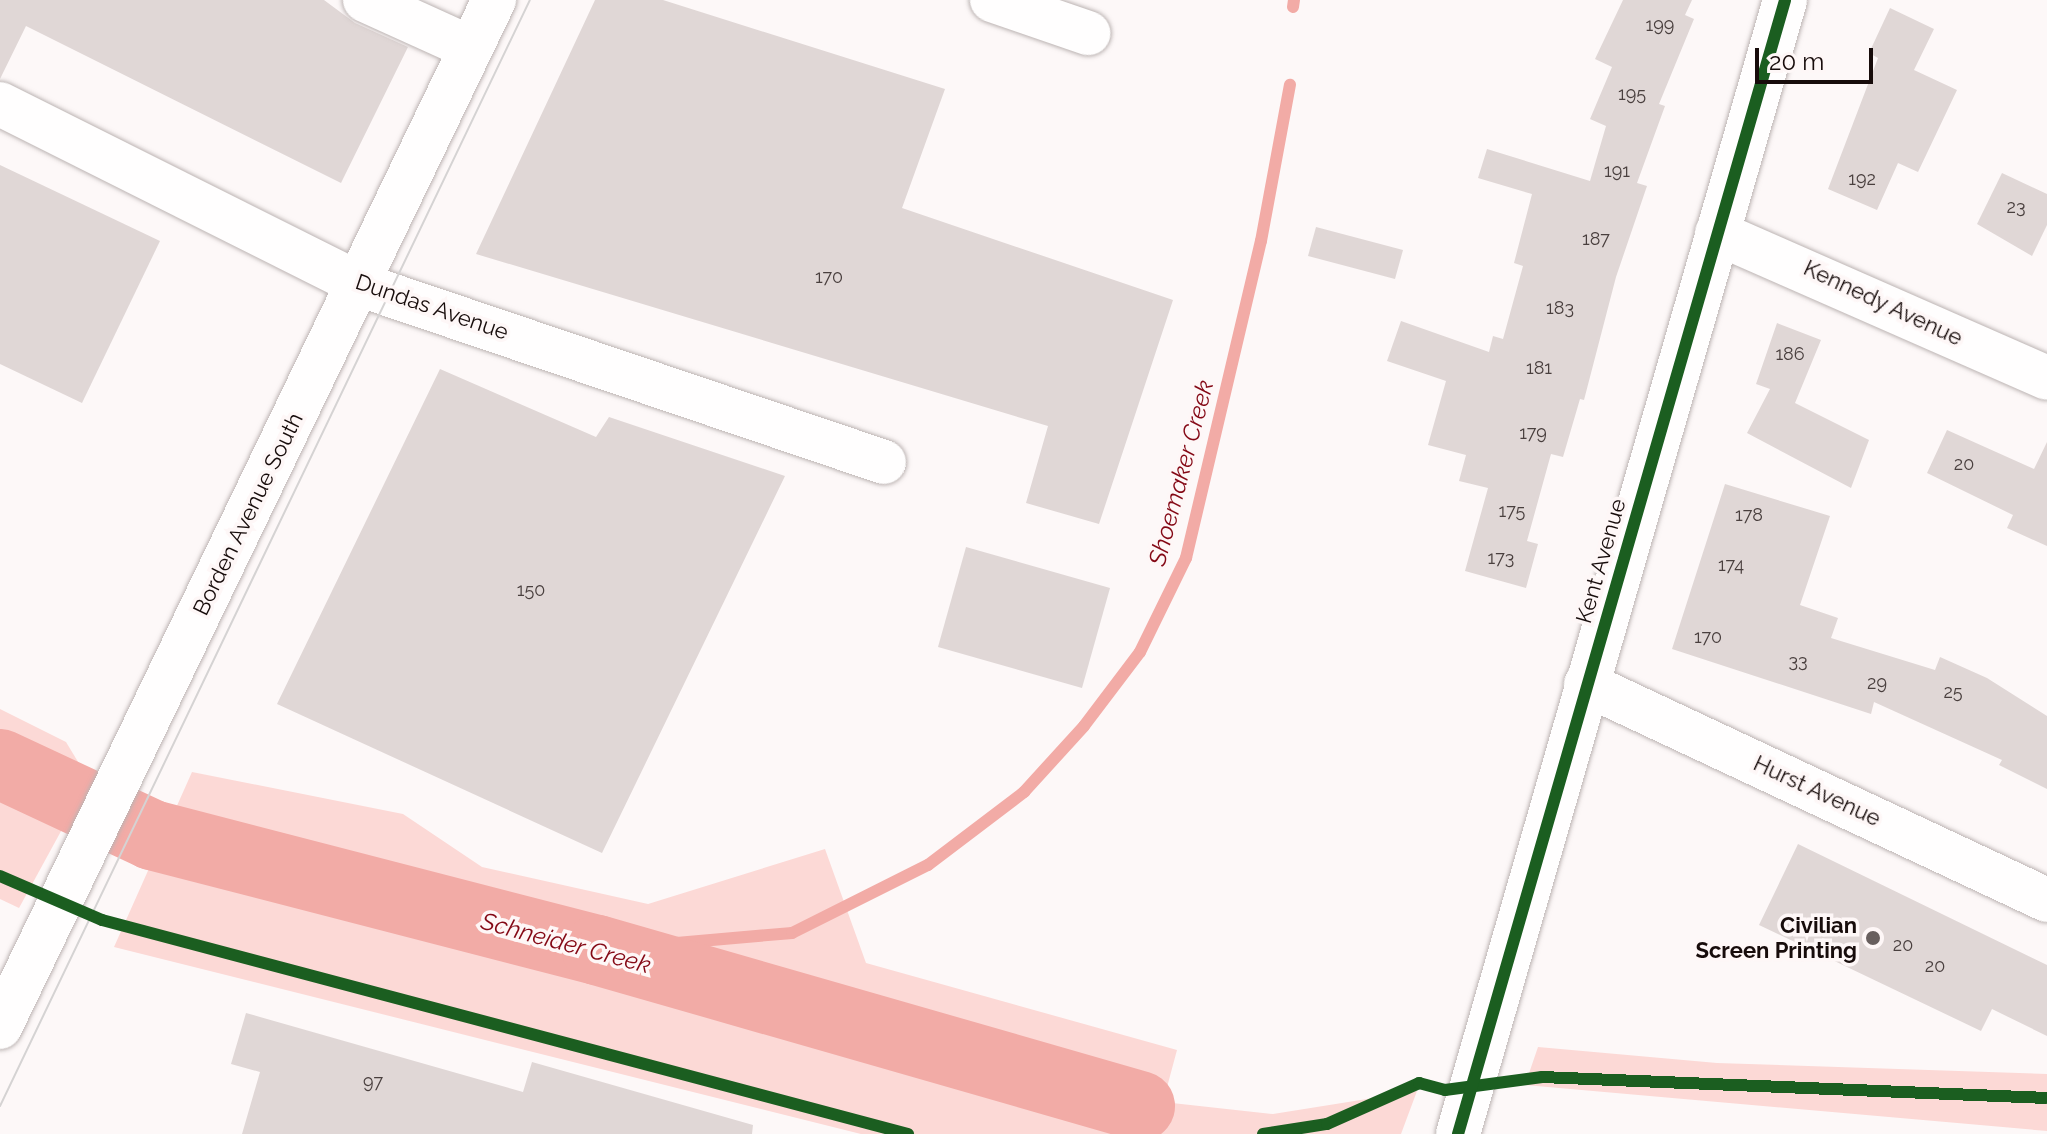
<!DOCTYPE html>
<style>
body{margin:0}
#map{position:relative;width:2047px;height:1134px;overflow:hidden;background:#fdf8f8;font-family:Raleway,sans-serif}
div>[style]{position:absolute}
.green>*{inset:0;background:#fcd9d6}
.stream>*{height:12px;margin:-6px;padding:0 6px;transform-origin:6px;border-radius:6px;background:#f2aba6}
.river>*{height:70px;margin:-35px;padding:0 35px;transform-origin:35px;border-radius:35px;background:#f2aba6}
.building>*{inset:0;background:#e0d7d6}
.roads{filter:drop-shadow(0 0 2px #bcb4b3) drop-shadow(0 0 2px #bcb4b3)}
.minor>*{height:44px;margin:-22px;padding:0 22px;transform-origin:22px;border-radius:22px;background:#fffefe}
.tram>*{height:2px;margin:-1px;padding:0 1px;transform-origin:1px;border-radius:1px;background:#d5d3d3}
.cycleway>*{height:12px;margin:-6px;padding:0 6px;transform-origin:6px;border-radius:6px;background:#1b5e20}
.dots>*{width:22px;height:22px;translate:-50% -50%;box-sizing:border-box;border:4px solid #fef7f7;border-radius:50%}
span{translate:-50% -50%;white-space:nowrap;text-align:center;line-height:1.15;-webkit-text-stroke:7px #fef7f7;paint-order:stroke}
.number-label{font-size:18px;color:#493f3e}
.number-label span{-webkit-text-stroke-width:0}
.street-label{font-size:22px;color:#170c0b}
.poi-label{font-size:22px;color:#170c0b;font-weight:700}
.right{translate:-100% -50%;text-align:right}
.water-label{font-size:24px;color:#840815;font-style:italic}
.scale{position:absolute;left:1755px;top:48px;width:118px;height:36px;box-sizing:border-box;border:4px solid #170c0b;border-top:0;padding-left:10px;font-size:24px;line-height:28px;white-space:nowrap;color:#170c0b;-webkit-text-stroke:6px #fef7f7;paint-order:stroke}
</style>
<div id="map">
<div class="green">
<i style="clip-path:polygon(0 709px,66px 742px,89px 780px,19px 908px,0 899px)"></i>
<i style="clip-path:polygon(192px 772px,403px 814px,482px 867px,648px 904px,825px 849px,866px 963px,1177px 1050px,1163px 1102px,1273px 1114px,1417px 1091px,1401px 1134px,861px 1134px,114px 947px)"></i>
<i style="clip-path:polygon(1538px 1047px,1717px 1063px,2047px 1074px,2047px 1131px,1525px 1085px)"></i>
</div>
<div class="stream">
<i style="left:1293px;top:7px;width:7px;rotate:-82deg"></i>
<i style="left:597px;top:950px;width:196px;rotate:-5deg"></i>
<i style="left:792px;top:933px;width:152px;rotate:-26.6deg"></i>
<i style="left:928px;top:865px;width:121px;rotate:-37.2deg"></i>
<i style="left:1024px;top:792px;width:89px;rotate:-47.7deg"></i>
<i style="left:1084px;top:726px;width:93px;rotate:-52.9deg"></i>
<i style="left:1140px;top:652px;width:105px;rotate:-63.9deg"></i>
<i style="left:1186px;top:558px;width:326px;rotate:-76.7deg"></i>
<i style="left:1261px;top:241px;width:159px;rotate:-79.5deg"></i>
</div>
<div class="river">
<i style="left:0;top:764px;width:168px;rotate:25deg"></i>
<i style="left:152px;top:835px;width:460px;rotate:14.5deg"></i>
<i style="left:597px;top:950px;width:565px;rotate:16.03deg"></i>
</div>
<div class="building">
<i style="clip-path:polygon(0 0,324px 0,355px 23px,408px 47px,341px 183px,26px 26px,0 79px)"></i>
<i style="clip-path:polygon(595px 0,663px 0,945px 89px,902px 208px,1173px 300px,1099px 524px,1026px 503px,1048px 426px,476px 254px)"></i>
<i style="clip-path:polygon(1623px 0,1692px 0,1685px 15px,1694px 19px,1659px 104px,1665px 106px,1637px 183px,1647px 186px,1616px 277px,1584px 400px,1580px 399px,1563px 457px,1551px 454px,1527px 541px,1538px 544px,1526px 588px,1465px 571px,1488px 488px,1459px 481px,1466px 455px,1428px 445px,1446px 381px,1387px 361px,1401px 321px,1489px 352px,1493px 336px,1503px 339px,1523px 266px,1514px 263px,1532px 194px,1478px 178px,1487px 149px,1590px 181px,1606px 126px,1590px 119px,1612px 67px,1595px 59px)"></i>
<i style="clip-path:polygon(1890px 8px,1934px 29px,1914px 70px,1957px 90px,1918px 172px,1898px 163px,1877px 210px,1828px 189px,1878px 58px,1869px 53px)"></i>
<i style="clip-path:polygon(0 165px,160px 241px,82px 403px,0 364px)"></i>
<i style="clip-path:polygon(2002px 173px,2047px 194px,2047px 225px,2032px 256px,1977px 224px)"></i>
<i style="clip-path:polygon(1316px 227px,1403px 250px,1395px 279px,1308px 256px)"></i>
<i style="clip-path:polygon(1777px 323px,1821px 340px,1795px 403px,1869px 440px,1851px 488px,1747px 433px,1770px 389px,1756px 384px)"></i>
<i style="clip-path:polygon(440px 369px,596px 437px,609px 417px,785px 476px,602px 853px,277px 704px)"></i>
<i style="clip-path:polygon(1947px 430px,2034px 469px,2047px 442px,2047px 546px,2007px 528px,2013px 515px,1927px 473px)"></i>
<i style="clip-path:polygon(1725px 484px,1830px 516px,1800px 605px,1838px 618px,1831px 638px,1935px 670px,1940px 657px,1987px 678px,2047px 716px,2047px 789px,1999px 765px,2002px 760px,1874px 702px,1871px 714px,1672px 649px)"></i>
<i style="clip-path:polygon(966px 547px,1110px 588px,1082px 688px,938px 647px)"></i>
<i style="clip-path:polygon(1798px 844px,2047px 965px,2047px 1036px,1992px 1009px,1981px 1031px,1759px 925px)"></i>
<i style="clip-path:polygon(246px 1013px,523px 1092px,532px 1062px,753px 1125px,752px 1134px,242px 1134px,260px 1072px,231px 1064px)"></i>
</div>
<div class="roads">
<div class="minor">
<i style="left:365px;top:0;width:116px;rotate:24.4deg"></i>
<i style="left:992px;top:0;width:102px;rotate:19deg"></i>
<i style="left:0;top:104px;width:404px;rotate:26.6deg"></i>
<i style="left:361px;top:285px;width:552px;rotate:18.7deg"></i>
<i style="left:1717px;top:233px;width:360px;rotate:23.7deg"></i>
<i style="left:1586px;top:684px;width:509px;rotate:25.11deg"></i>
<i style="left:0;top:1027px;width:1140px;rotate:-64.31deg"></i>
<i style="left:1458px;top:1134px;width:1180px;rotate:-73.91deg"></i>
</div>
</div>
<div class="tram">
<i style="left:0;top:1106px;width:1226px;rotate:-64.4deg"></i>
</div>
<div class="cycleway">
<i style="left:0;top:876px;width:111px;rotate:23.3deg"></i>
<i style="left:102px;top:920px;width:834px;rotate:14.87deg"></i>
<i style="left:1263px;top:1134px;width:65px;rotate:-8.9deg"></i>
<i style="left:1327px;top:1124px;width:101px;rotate:-24deg"></i>
<i style="left:1419px;top:1083px;width:27px;rotate:15deg"></i>
<i style="left:1445px;top:1090px;width:98px;rotate:-7.6deg"></i>
<i style="left:1542px;top:1077px;width:505px;rotate:2.38deg"></i>
<i style="left:1458px;top:1134px;width:1180px;rotate:-73.91deg"></i>
</div>
<div class="dots">
<i style="left:1873px;top:938px;background:#685f5e"></i>
</div>
<div class="number-label">
<span style="left:1660px;top:25px">199</span>
<span style="left:1632px;top:94px">195</span>
<span style="left:1617px;top:171px">191</span>
<span style="left:1862px;top:179px">192</span>
<span style="left:2016px;top:207px">23</span>
<span style="left:1596px;top:239px">187</span>
<span style="left:829px;top:277px">170</span>
<span style="left:1560px;top:308px">183</span>
<span style="left:1790px;top:354px">186</span>
<span style="left:1539px;top:368px">181</span>
<span style="left:1533px;top:433px">179</span>
<span style="left:1964px;top:464px">20</span>
<span style="left:1512px;top:511px">175</span>
<span style="left:1749px;top:515px">178</span>
<span style="left:1501px;top:558px">173</span>
<span style="left:1731px;top:565px">174</span>
<span style="left:531px;top:590px">150</span>
<span style="left:1708px;top:637px">170</span>
<span style="left:1798px;top:661px">33</span>
<span style="left:1877px;top:683px">29</span>
<span style="left:1953px;top:692px">25</span>
<span style="left:1903px;top:945px">20</span>
<span style="left:1935px;top:966px">20</span>
<span style="left:373px;top:1082px">97</span>
</div>
<div class="street-label">
<span style="left:1883px;top:303px;rotate:25deg">Kennedy Avenue</span>
<span style="left:432px;top:307px;rotate:19deg">Dundas Avenue</span>
<span style="left:248px;top:514px;rotate:-64deg">Borden Avenue South</span>
<span style="left:1601px;top:561px;rotate:-74deg">Kent Avenue</span>
<span style="left:1817px;top:791px;rotate:25deg">Hurst Avenue</span>
</div>
<div class="poi-label">
<span class="right" style="left:1857px;top:938px">Civilian<br>Screen Printing</span>
</div>
<div class="water-label">
<span style="left:1181px;top:473px;rotate:-75deg">Shoemaker Creek</span>
<span style="left:566px;top:943px;rotate:15deg">Schneider Creek</span>
</div>
<div class="scale">20 m</div>
</div>
